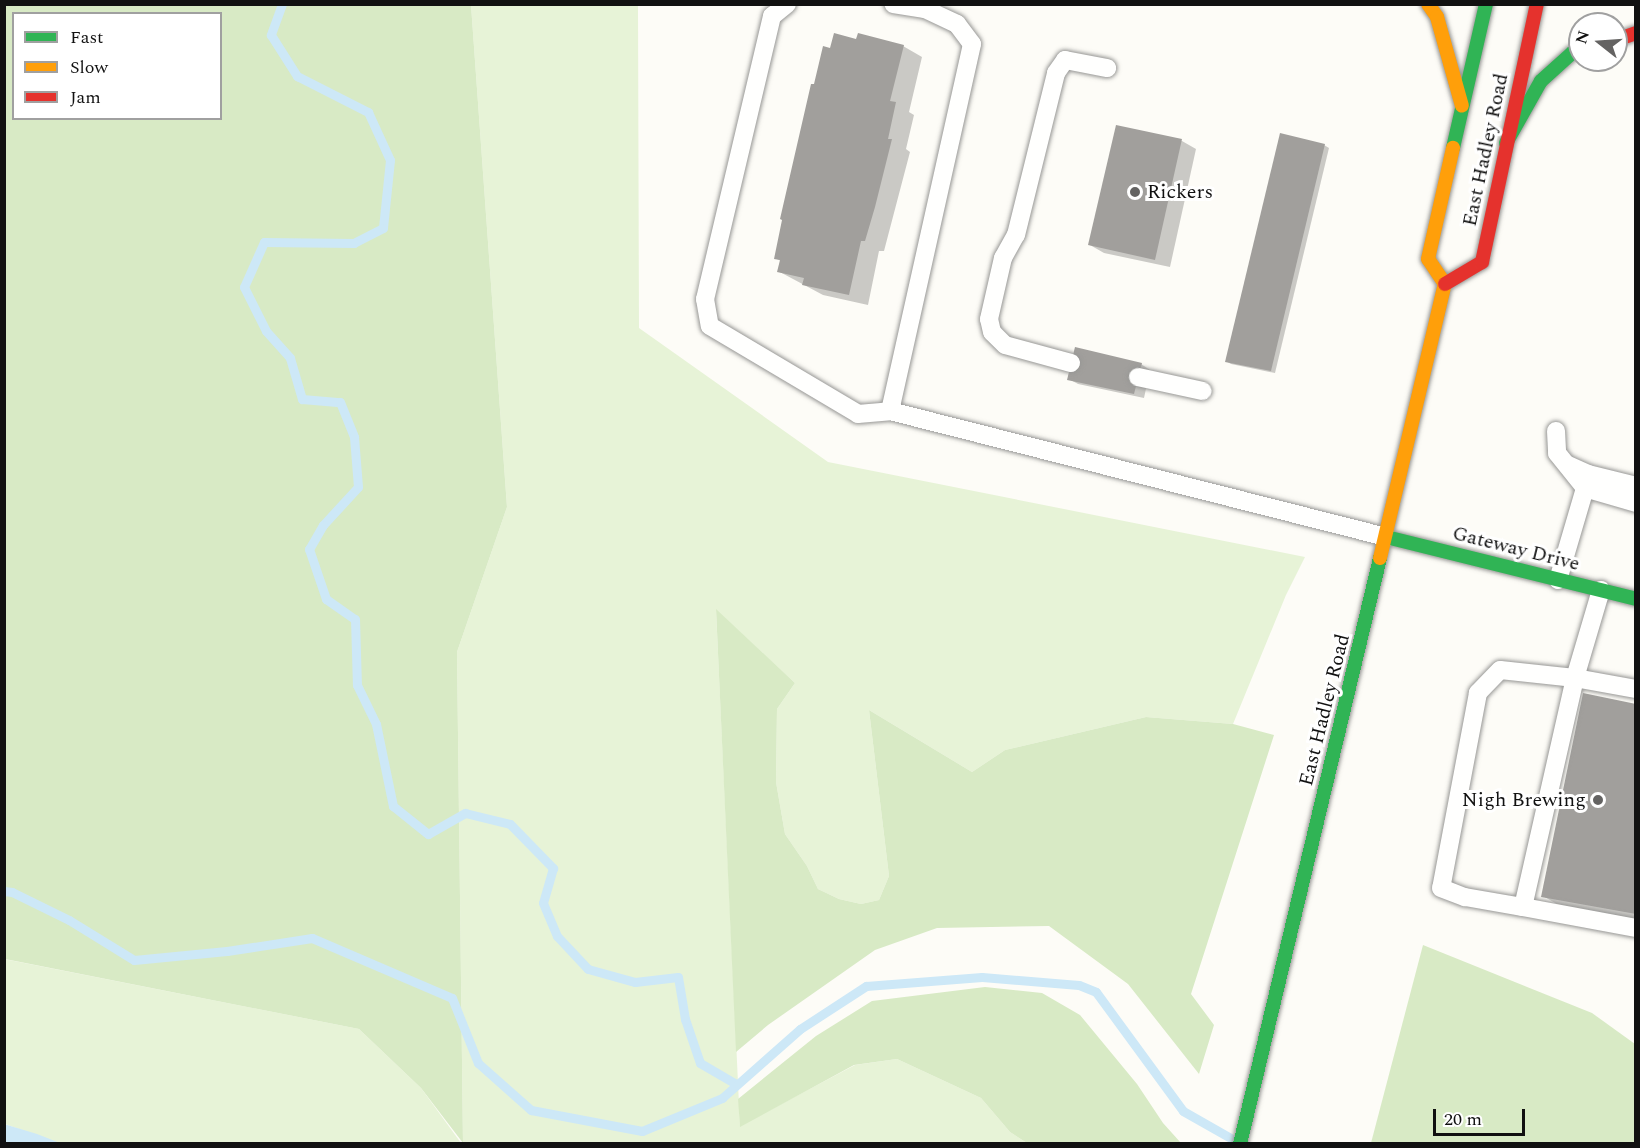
<!DOCTYPE html>
<style>
body{margin:0}
#map{position:relative;width:1640px;height:1148px;overflow:hidden;background:#fdfcf7;font-family:Spectral,serif}
div>[style]{position:absolute}
.green>*{inset:0;background:#e7f3d7}
.forest>*{inset:0;background:#d8eac5}
.water>*{inset:0;background:#cde8f7}
.shadow>*{inset:0;background:#0003}
.stream>*{height:9px;margin:-4.5px;padding:0 4.5px;transform-origin:4.5px;border-radius:4.5px;background:#cde8f7}
.building>*{inset:0;background:#a19f9c}
.roads{filter:drop-shadow(0 0 2px #979795) drop-shadow(0 0 2px #979795)}
.lane>*{height:18px;margin:-9px;padding:0 9px;transform-origin:9px;border-radius:9px;background:#fffffe}
.fast>*{height:14px;margin:-7px;padding:0 7px;transform-origin:7px;border-radius:7px;background:#30b455}
.slow>*{height:14px;margin:-7px;padding:0 7px;transform-origin:7px;border-radius:7px;background:#ff9f0a}
.jam>*{height:14px;margin:-7px;padding:0 7px;transform-origin:7px;border-radius:7px;background:#e5322d}
.dots>*{width:16px;height:16px;translate:-50% -50%;box-sizing:border-box;border:3px solid #fff;border-radius:50%}
span{translate:-50% -50%;white-space:nowrap;text-align:center;line-height:1.15;-webkit-text-stroke:6px #fff;paint-order:stroke}
.street-label{font-size:20px;color:#111}
.poi-label{font-size:20px;color:#111}
.left{translate:0 -50%;text-align:left}
.right{translate:-100% -50%;text-align:right}
.frame{position:absolute;inset:0;border:6px solid #111;pointer-events:none}
.legend{position:absolute;left:12px;top:12px;width:210px;height:108px;box-sizing:border-box;background:#fff;border:2px solid #a0a0a0;margin:0;padding:8px 10px;list-style:none;font-size:18px;color:#111}
.legend li{display:flex;align-items:center;gap:12px;height:30px}
.legend b{width:30px;border:2px solid #a0a0a0}
.north{position:absolute;left:1568px;top:12px;width:60px;height:60px;box-sizing:border-box;background:#fff;border:2px solid #a0a0a0;border-radius:50%;rotate:287deg;font-size:16px;font-weight:700;line-height:24px;text-align:center;color:#111}
.north::after{content:'';display:block;margin:auto;width:21px;height:27px;background:#646362;clip-path:polygon(50% 0,100% 100%,50% 72%,0 100%)}
.scale{position:absolute;left:1433px;top:1109px;width:92px;height:27px;box-sizing:border-box;border:3px solid #111;border-top:0;padding-left:8px;font-size:18px;line-height:21px;white-space:nowrap;color:#111;-webkit-text-stroke:4px #fff;paint-order:stroke}
</style>
<div id="map">
<div class="green">
<i style="clip-path:polygon(471px 5px,638px 5px,639px 328px,828px 462px,1305px 557px,1286px 595px,1233px 724px,1146px 717px,1005px 750px,972px 772px,869px 710px,889px 876px,879px 900px,861px 904px,839px 899px,818px 889px,807px 866px,785px 834px,776px 782px,777px 709px,795px 683px,716px 610px,740px 1126px,855px 1065px,897px 1059px,981px 1098px,1010px 1132px,1027px 1143px,463px 1143px,457px 652px,507px 507px)"></i>
<i style="clip-path:polygon(4px 959px,359px 1029px,421px 1088px,461px 1143px,60px 1144px,5px 1124px)"></i>
</div>
<div class="forest">
<i style="clip-path:polygon(evenodd,4px 5px,471px 5px,507px 507px,457px 652px,463px 1143px,421px 1088px,359px 1029px,5px 959px,4px 5px,14px 14px,220px 14px,220px 118px,14px 118px,14px 14px)"></i>
<i style="clip-path:polygon(716px 609px,795px 683px,777px 709px,776px 782px,785px 834px,807px 866px,818px 889px,839px 899px,861px 904px,879px 900px,889px 876px,869px 710px,972px 772px,1005px 750px,1146px 717px,1233px 724px,1274px 735px,1191px 994px,1214px 1025px,1199px 1074px,1128px 984px,1049px 926px,937px 928px,875px 950px,768px 1025px,736px 1052px)"></i>
<i style="clip-path:polygon(1423px 945px,1592px 1013px,1635px 1044px,1635px 1143px,1371px 1143px)"></i>
<i style="clip-path:polygon(985px 987px,1042px 993px,1080px 1015px,1137px 1084px,1163px 1123px,1181px 1143px,1027px 1143px,1010px 1132px,981px 1098px,897px 1059px,854px 1065px,740px 1127px,738px 1099px,816px 1036px,872px 1001px)"></i>
</div>
<div class="water">
<i style="clip-path:polygon(4px 1124px,37px 1134px,60px 1143px,5px 1143px)"></i>
</div>
<div class="shadow">
<i style="clip-path:polygon(857px 41px,903px 46px,922px 57px,909px 112px,914px 115px,906px 149px,910px 152px,884px 251px,879px 251px,868px 305px,823px 295px,778px 271px,781px 261px,775px 258px,815px 86px,831px 50px)"></i>
<i style="clip-path:polygon(1118px 127px,1182px 141px,1196px 149px,1170px 267px,1104px 253px,1090px 245px)"></i>
<i style="clip-path:polygon(1324px 145px,1329px 148px,1275px 373px,1231px 364px,1226px 361px)"></i>
<i style="clip-path:polygon(1141px 364px,1150px 370px,1144px 398px,1078px 384px,1069px 379px)"></i>
<i style="clip-path:polygon(1636px 705px,1636px 921px,1562px 907px,1543px 896px)"></i>
</div>
<div class="stream">
<i style="left:282px;top:4px;width:33px;rotate:110deg"></i>
<i style="left:271px;top:35px;width:49px;rotate:57.6deg"></i>
<i style="left:297px;top:76px;width:80px;rotate:26.9deg"></i>
<i style="left:368px;top:112px;width:53px;rotate:65.4deg"></i>
<i style="left:390px;top:160px;width:68px;rotate:95.9deg"></i>
<i style="left:383px;top:228px;width:33px;rotate:153deg"></i>
<i style="left:354px;top:243px;width:90px;rotate:-179.4deg"></i>
<i style="left:264px;top:242px;width:49px;rotate:114deg"></i>
<i style="left:244px;top:287px;width:49px;rotate:63.4deg"></i>
<i style="left:266px;top:331px;width:36px;rotate:48deg"></i>
<i style="left:290px;top:358px;width:43px;rotate:73.7deg"></i>
<i style="left:302px;top:399px;width:38px;rotate:5deg"></i>
<i style="left:340px;top:402px;width:38px;rotate:68deg"></i>
<i style="left:354px;top:437px;width:50px;rotate:85.4deg"></i>
<i style="left:358px;top:487px;width:52px;rotate:132.6deg"></i>
<i style="left:323px;top:525px;width:28px;rotate:120deg"></i>
<i style="left:309px;top:549px;width:53px;rotate:71.2deg"></i>
<i style="left:326px;top:599px;width:35px;rotate:35deg"></i>
<i style="left:355px;top:619px;width:66px;rotate:88.3deg"></i>
<i style="left:357px;top:685px;width:43px;rotate:64deg"></i>
<i style="left:376px;top:724px;width:84px;rotate:78.3deg"></i>
<i style="left:393px;top:806px;width:45px;rotate:38.7deg"></i>
<i style="left:428px;top:834px;width:43px;rotate:-29.6deg"></i>
<i style="left:465px;top:813px;width:46px;rotate:13.7deg"></i>
<i style="left:510px;top:824px;width:62px;rotate:45.7deg"></i>
<i style="left:553px;top:868px;width:36px;rotate:106deg"></i>
<i style="left:543px;top:903px;width:36px;rotate:67deg"></i>
<i style="left:557px;top:936px;width:45px;rotate:46.8deg"></i>
<i style="left:588px;top:969px;width:49px;rotate:15.5deg"></i>
<i style="left:635px;top:982px;width:43px;rotate:-6.6deg"></i>
<i style="left:678px;top:977px;width:43px;rotate:80.5deg"></i>
<i style="left:685px;top:1019px;width:46px;rotate:71.2deg"></i>
<i style="left:700px;top:1063px;width:42px;rotate:30.3deg"></i>
<i style="left:4px;top:891px;width:8px;rotate:7deg"></i>
<i style="left:12px;top:892px;width:64px;rotate:26.2deg"></i>
<i style="left:69px;top:920px;width:76px;rotate:31.6deg"></i>
<i style="left:134px;top:960px;width:93px;rotate:-5.5deg"></i>
<i style="left:227px;top:951px;width:86px;rotate:-8.7deg"></i>
<i style="left:312px;top:938px;width:152px;rotate:23.2deg"></i>
<i style="left:452px;top:998px;width:70px;rotate:68.2deg"></i>
<i style="left:478px;top:1063px;width:71px;rotate:41.6deg"></i>
<i style="left:531px;top:1110px;width:113px;rotate:10.7deg"></i>
<i style="left:642px;top:1131px;width:87px;rotate:-22.4deg"></i>
<i style="left:722px;top:1098px;width:104px;rotate:-41.5deg"></i>
<i style="left:800px;top:1029px;width:79px;rotate:-33.1deg"></i>
<i style="left:866px;top:986px;width:116px;rotate:-4.4deg"></i>
<i style="left:982px;top:977px;width:97px;rotate:4.7deg"></i>
<i style="left:1079px;top:985px;width:18px;rotate:22deg"></i>
<i style="left:1096px;top:992px;width:147px;rotate:53.8deg"></i>
<i style="left:1183px;top:1111px;width:59px;rotate:29.6deg"></i>
</div>
<div class="building">
<i style="clip-path:polygon(834px 33px,856px 39px,858px 33px,904px 45px,890px 101px,896px 102px,888px 139px,892px 139px,875px 207px,865px 241px,861px 241px,849px 295px,802px 285px,804px 278px,777px 272px,780px 260px,774px 259px,782px 220px,780px 219px,811px 84px,814px 84px,823px 46px,830px 48px)"></i>
<i style="clip-path:polygon(1116px 125px,1182px 139px,1155px 260px,1088px 245px)"></i>
<i style="clip-path:polygon(1280px 133px,1325px 144px,1271px 371px,1225px 362px)"></i>
<i style="clip-path:polygon(1075px 347px,1142px 363px,1134px 394px,1067px 380px)"></i>
<i style="clip-path:polygon(1583px 693px,1636px 704px,1636px 914px,1541px 897px)"></i>
</div>
<div class="roads">
<div class="lane">
<i style="left:787px;top:4px;width:19px;rotate:141deg"></i>
<i style="left:772px;top:16px;width:291px;rotate:103.3deg"></i>
<i style="left:705px;top:299px;width:27px;rotate:80deg"></i>
<i style="left:710px;top:326px;width:172px;rotate:30.7deg"></i>
<i style="left:858px;top:414px;width:32px;rotate:-5deg"></i>
<i style="left:890px;top:411px;width:512px;rotate:14.25deg"></i>
<i style="left:1071px;top:363px;width:68px;rotate:-164.7deg"></i>
<i style="left:1005px;top:345px;width:18px;rotate:-135deg"></i>
<i style="left:992px;top:332px;width:13px;rotate:-103deg"></i>
<i style="left:989px;top:319px;width:63px;rotate:-77.1deg"></i>
<i style="left:1003px;top:258px;width:26px;rotate:-61deg"></i>
<i style="left:1016px;top:235px;width:167px;rotate:-76.1deg"></i>
<i style="left:1056px;top:73px;width:16px;rotate:-55deg"></i>
<i style="left:1065px;top:60px;width:43px;rotate:10.8deg"></i>
<i style="left:1138px;top:377px;width:66px;rotate:12.2deg"></i>
<i style="left:890px;top:411px;width:376px;rotate:-77.4deg"></i>
<i style="left:972px;top:44px;width:25px;rotate:-127deg"></i>
<i style="left:957px;top:24px;width:35px;rotate:-155deg"></i>
<i style="left:925px;top:9px;width:32px;rotate:-171deg"></i>
<i style="left:1556px;top:431px;width:22px;rotate:87deg"></i>
<i style="left:1557px;top:453px;width:45px;rotate:51.3deg"></i>
<i style="left:1585px;top:488px;width:53px;rotate:16.4deg"></i>
<i style="left:1568px;top:465px;width:22px;rotate:24deg"></i>
<i style="left:1588px;top:474px;width:49px;rotate:14deg"></i>
<i style="left:1558px;top:580px;width:96px;rotate:-73.6deg"></i>
<i style="left:1601px;top:590px;width:92px;rotate:106.5deg"></i>
<i style="left:1575px;top:678px;width:75px;rotate:-173.9deg"></i>
<i style="left:1500px;top:670px;width:32px;rotate:134deg"></i>
<i style="left:1478px;top:693px;width:198px;rotate:100.7deg"></i>
<i style="left:1441px;top:888px;width:26px;rotate:21deg"></i>
<i style="left:1465px;top:897px;width:59px;rotate:9.8deg"></i>
<i style="left:1523px;top:907px;width:235px;rotate:-77.2deg"></i>
<i style="left:1575px;top:678px;width:62px;rotate:10.2deg"></i>
<i style="left:1523px;top:907px;width:115px;rotate:10.5deg"></i>
</div>
<div class="fast">
<i style="left:1506px;top:143px;width:71px;rotate:-60.6deg"></i>
<i style="left:1541px;top:81px;width:42px;rotate:-42.1deg"></i>
<i style="left:1572px;top:53px;width:8px;rotate:-14deg"></i>
<i style="left:1453px;top:148px;width:148px;rotate:-77.1deg"></i>
<i style="left:1386px;top:537px;width:258px;rotate:13.9deg"></i>
<i style="left:1240px;top:1144px;width:602px;rotate:-76.56deg"></i>
</div>
<div class="slow">
<i style="left:1428px;top:4px;width:16px;rotate:55deg"></i>
<i style="left:1437px;top:17px;width:92px;rotate:74.3deg"></i>
<i style="left:1380px;top:558px;width:282px;rotate:-76.7deg"></i>
<i style="left:1445px;top:284px;width:30px;rotate:-124deg"></i>
<i style="left:1428px;top:259px;width:114px;rotate:-77.3deg"></i>
</div>
<div class="jam">
<i style="left:1616px;top:40px;width:21px;rotate:-19deg"></i>
<i style="left:1445px;top:284px;width:43px;rotate:-30.7deg"></i>
<i style="left:1482px;top:262px;width:264px;rotate:-78deg"></i>
</div>
</div>
<div class="dots">
<i style="left:1135px;top:192px;background:#646362"></i>
<i style="left:1598px;top:800px;background:#646362"></i>
</div>
<div class="street-label">
<span style="left:1486px;top:150px;rotate:-78deg">East Hadley Road</span>
<span style="left:1516px;top:549px;rotate:14deg">Gateway Drive</span>
<span style="left:1325px;top:710px;rotate:-76deg">East Hadley Road</span>
</div>
<div class="poi-label">
<span class="left" style="left:1147px;top:192px">Rickers</span>
<span class="right" style="left:1586px;top:800px">Nigh Brewing</span>
</div>
<div class="frame"></div>
<ul class="legend">
<li><b style="height:8px;background:#30b455"></b>Fast</li>
<li><b style="height:8px;background:#ff9f0a"></b>Slow</li>
<li><b style="height:8px;background:#e5322d"></b>Jam</li>
</ul>
<div class="north">N</div>
<div class="scale">20 m</div>
</div>
